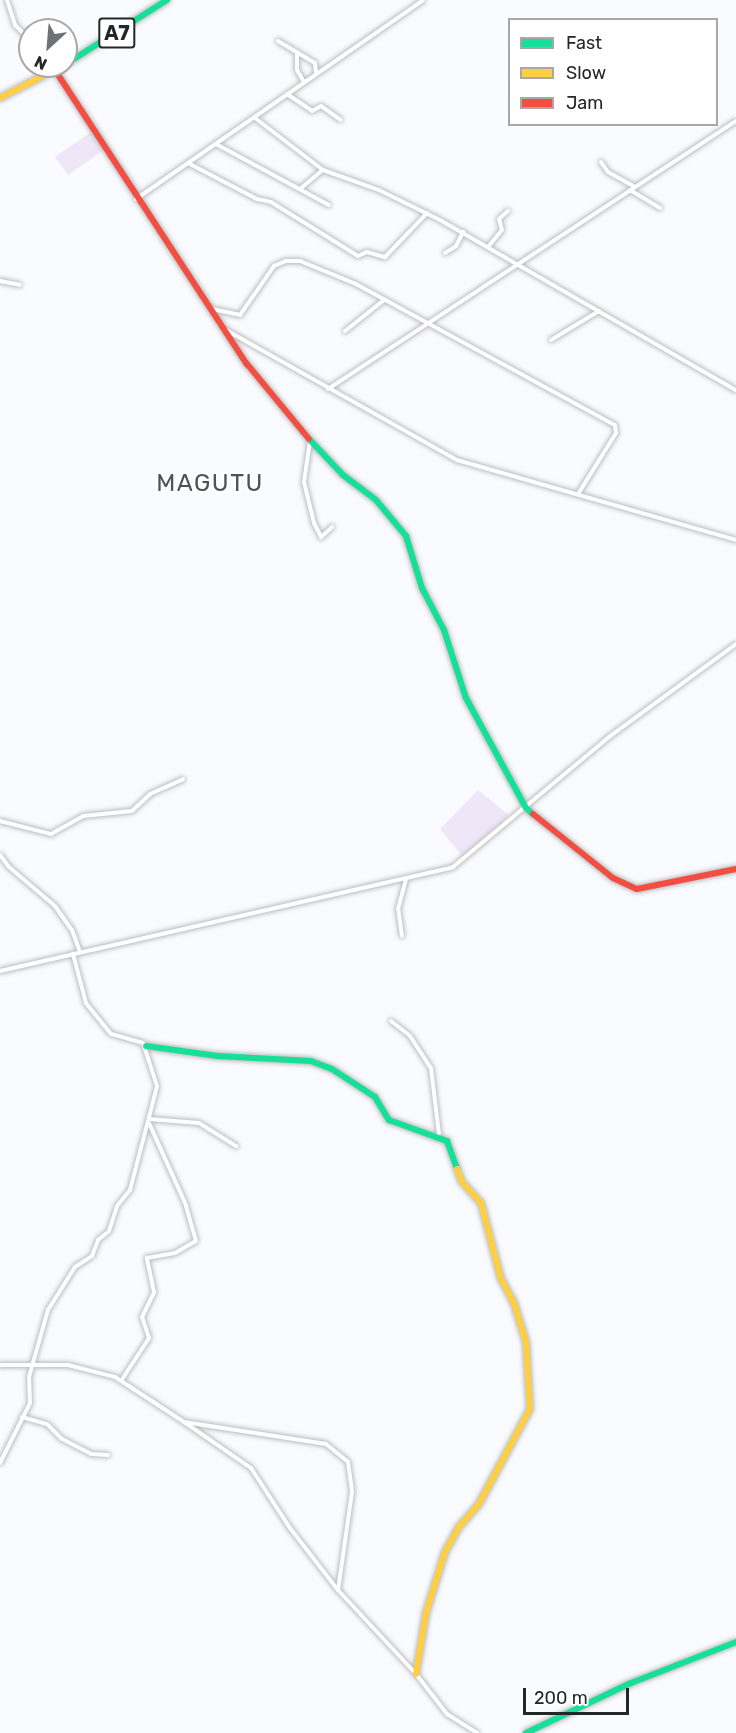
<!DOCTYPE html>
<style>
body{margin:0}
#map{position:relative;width:736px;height:1733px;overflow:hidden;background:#f9fbfe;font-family:Rubik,sans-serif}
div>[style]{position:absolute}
.green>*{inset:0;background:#efe7f8}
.roads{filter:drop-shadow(0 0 2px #bcbdbf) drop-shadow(0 0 2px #bcbdbf)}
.street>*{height:4px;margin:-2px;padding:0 2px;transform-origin:2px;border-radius:2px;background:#fefeff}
.fast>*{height:6px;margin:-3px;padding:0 3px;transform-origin:3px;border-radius:3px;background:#16e098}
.slow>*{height:6px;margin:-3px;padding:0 3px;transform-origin:3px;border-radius:3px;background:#ffcf43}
.jam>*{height:6px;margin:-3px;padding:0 3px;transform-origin:3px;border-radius:3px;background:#f24e42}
span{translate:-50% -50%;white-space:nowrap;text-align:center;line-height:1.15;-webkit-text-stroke:4.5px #fff;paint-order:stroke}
.shield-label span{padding:2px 4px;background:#fff;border:2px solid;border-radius:4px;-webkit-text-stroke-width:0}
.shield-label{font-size:20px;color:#252627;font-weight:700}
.quarter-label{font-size:24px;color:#505255;letter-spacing:1.5px}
.legend{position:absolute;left:508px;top:18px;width:210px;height:108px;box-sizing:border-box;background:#fff;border:2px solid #a8a8a9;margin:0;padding:8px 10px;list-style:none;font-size:18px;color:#252627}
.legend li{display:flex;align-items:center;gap:12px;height:30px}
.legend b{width:30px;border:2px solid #a8a8a9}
.north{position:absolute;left:18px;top:18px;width:60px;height:60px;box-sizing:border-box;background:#fff;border:2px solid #a8a8a9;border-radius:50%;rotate:206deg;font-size:16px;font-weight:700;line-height:24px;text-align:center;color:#252627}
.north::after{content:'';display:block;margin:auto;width:21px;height:27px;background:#6f7172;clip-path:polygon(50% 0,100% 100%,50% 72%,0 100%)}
.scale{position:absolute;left:523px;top:1688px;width:106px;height:27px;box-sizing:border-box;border:3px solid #252627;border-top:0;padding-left:8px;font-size:18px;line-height:21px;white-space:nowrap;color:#252627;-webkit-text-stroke:4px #fff;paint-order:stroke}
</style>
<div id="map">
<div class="green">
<i style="clip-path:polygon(91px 132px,104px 150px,68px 175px,55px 157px)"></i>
<i style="clip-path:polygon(478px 790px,509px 815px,463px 857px,440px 829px)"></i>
</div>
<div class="roads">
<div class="street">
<i style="left:7px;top:0;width:26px;rotate:72deg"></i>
<i style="left:15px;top:25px;width:21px;rotate:45deg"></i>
<i style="left:278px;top:41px;width:43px;rotate:30.7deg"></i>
<i style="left:315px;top:63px;width:10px;rotate:84deg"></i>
<i style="left:297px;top:52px;width:18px;rotate:90deg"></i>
<i style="left:297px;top:70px;width:14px;rotate:60deg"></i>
<i style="left:287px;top:94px;width:30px;rotate:34deg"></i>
<i style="left:312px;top:111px;width:10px;rotate:-29deg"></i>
<i style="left:321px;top:106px;width:24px;rotate:35deg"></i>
<i style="left:255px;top:118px;width:86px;rotate:37.4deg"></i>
<i style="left:323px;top:170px;width:59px;rotate:19.7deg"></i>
<i style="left:379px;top:190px;width:68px;rotate:26.2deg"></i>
<i style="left:440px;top:220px;width:341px;rotate:29.9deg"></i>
<i style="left:216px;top:144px;width:128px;rotate:28.4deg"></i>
<i style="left:601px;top:162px;width:12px;rotate:55deg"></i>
<i style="left:608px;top:172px;width:31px;rotate:29deg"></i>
<i style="left:188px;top:163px;width:78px;rotate:27.6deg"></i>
<i style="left:257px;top:199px;width:14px;rotate:12deg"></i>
<i style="left:271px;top:202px;width:102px;rotate:31.8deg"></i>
<i style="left:358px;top:256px;width:10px;rotate:-24deg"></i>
<i style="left:367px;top:252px;width:19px;rotate:16deg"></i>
<i style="left:385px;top:257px;width:61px;rotate:-46.3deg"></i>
<i style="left:300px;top:189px;width:30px;rotate:-40deg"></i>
<i style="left:630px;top:190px;width:35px;rotate:31deg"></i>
<i style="left:136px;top:199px;width:349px;rotate:-34.7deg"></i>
<i style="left:488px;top:247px;width:22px;rotate:-51deg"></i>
<i style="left:502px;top:230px;width:11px;rotate:-105deg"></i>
<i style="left:499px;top:219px;width:12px;rotate:-42deg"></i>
<i style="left:445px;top:253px;width:13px;rotate:-32deg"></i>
<i style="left:456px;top:246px;width:16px;rotate:-63deg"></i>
<i style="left:0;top:281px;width:20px;rotate:11deg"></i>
<i style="left:212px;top:309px;width:29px;rotate:12deg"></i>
<i style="left:240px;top:315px;width:60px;rotate:-55.2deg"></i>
<i style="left:274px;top:266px;width:13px;rotate:-23deg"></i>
<i style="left:286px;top:261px;width:14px"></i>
<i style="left:300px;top:261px;width:61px;rotate:22.3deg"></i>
<i style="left:356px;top:284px;width:295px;rotate:28.6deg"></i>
<i style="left:615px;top:425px;width:8px;rotate:83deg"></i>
<i style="left:616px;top:433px;width:72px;rotate:121.9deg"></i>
<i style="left:226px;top:330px;width:265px;rotate:29.4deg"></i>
<i style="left:457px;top:460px;width:290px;rotate:16deg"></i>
<i style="left:345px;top:331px;width:50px;rotate:-38.5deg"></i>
<i style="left:551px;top:340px;width:56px;rotate:-31.1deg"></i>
<i style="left:328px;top:389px;width:488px;rotate:-33.3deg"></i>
<i style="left:310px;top:441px;width:41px;rotate:98.3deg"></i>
<i style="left:304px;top:482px;width:42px;rotate:76.3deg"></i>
<i style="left:314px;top:523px;width:16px;rotate:63deg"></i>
<i style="left:321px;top:537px;width:15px;rotate:-42deg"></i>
<i style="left:0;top:821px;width:53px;rotate:14.3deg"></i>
<i style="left:51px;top:834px;width:37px;rotate:-29deg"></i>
<i style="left:83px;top:816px;width:49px;rotate:-5.8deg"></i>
<i style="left:132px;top:811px;width:25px;rotate:-43deg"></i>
<i style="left:150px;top:794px;width:36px;rotate:-24deg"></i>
<i style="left:0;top:855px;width:15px;rotate:53deg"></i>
<i style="left:9px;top:867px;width:60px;rotate:40.3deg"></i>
<i style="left:55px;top:906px;width:29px;rotate:55deg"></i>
<i style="left:72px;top:930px;width:23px;rotate:70deg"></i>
<i style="left:402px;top:936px;width:27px;rotate:-98deg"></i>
<i style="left:398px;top:909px;width:30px;rotate:-75deg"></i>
<i style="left:0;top:971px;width:465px;rotate:-12.9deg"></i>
<i style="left:453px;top:867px;width:203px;rotate:-39.8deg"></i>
<i style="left:609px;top:737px;width:157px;rotate:-36.2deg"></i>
<i style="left:391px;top:1021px;width:24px;rotate:38deg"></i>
<i style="left:410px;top:1036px;width:38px;rotate:57deg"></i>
<i style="left:431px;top:1068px;width:66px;rotate:83.1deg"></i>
<i style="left:149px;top:1119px;width:50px;rotate:4.6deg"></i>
<i style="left:199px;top:1123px;width:44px;rotate:31.9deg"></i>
<i style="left:0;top:1365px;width:68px"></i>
<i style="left:68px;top:1365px;width:49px;rotate:14.3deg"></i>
<i style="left:115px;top:1377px;width:82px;rotate:33.1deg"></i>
<i style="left:184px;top:1422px;width:144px;rotate:8.8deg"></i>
<i style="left:326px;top:1444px;width:28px;rotate:39deg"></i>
<i style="left:348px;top:1462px;width:30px;rotate:82deg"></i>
<i style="left:352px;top:1492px;width:99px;rotate:98.1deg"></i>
<i style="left:338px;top:1590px;width:115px;rotate:47.1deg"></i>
<i style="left:416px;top:1674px;width:51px;rotate:52.2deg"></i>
<i style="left:447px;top:1714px;width:36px;rotate:32deg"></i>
<i style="left:121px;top:1381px;width:51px;rotate:-56.9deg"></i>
<i style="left:149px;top:1338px;width:22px;rotate:-108deg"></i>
<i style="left:142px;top:1317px;width:28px;rotate:-64deg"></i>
<i style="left:154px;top:1292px;width:35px;rotate:-102deg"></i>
<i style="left:147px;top:1258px;width:28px;rotate:-10deg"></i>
<i style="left:175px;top:1253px;width:24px;rotate:-30deg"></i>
<i style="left:196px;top:1241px;width:37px;rotate:-106deg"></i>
<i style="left:186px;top:1205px;width:90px;rotate:-114.3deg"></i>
<i style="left:22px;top:1417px;width:26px;rotate:16deg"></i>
<i style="left:47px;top:1424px;width:21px;rotate:45deg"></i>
<i style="left:62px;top:1439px;width:33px;rotate:27deg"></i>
<i style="left:91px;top:1454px;width:17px;rotate:3deg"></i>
<i style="left:184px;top:1422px;width:81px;rotate:34.5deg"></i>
<i style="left:251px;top:1468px;width:72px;rotate:57deg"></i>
<i style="left:290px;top:1528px;width:78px;rotate:52.3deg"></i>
<i style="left:0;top:1463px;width:67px;rotate:-63.4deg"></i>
<i style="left:30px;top:1403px;width:26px;rotate:-92deg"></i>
<i style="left:29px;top:1377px;width:70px;rotate:-74.2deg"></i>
<i style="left:48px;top:1310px;width:51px;rotate:-57.9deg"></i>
<i style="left:75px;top:1267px;width:20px;rotate:-33deg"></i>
<i style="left:92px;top:1256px;width:17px;rotate:-69deg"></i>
<i style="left:98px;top:1240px;width:14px;rotate:-39deg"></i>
<i style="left:109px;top:1231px;width:26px;rotate:-72deg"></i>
<i style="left:117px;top:1206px;width:21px;rotate:-51deg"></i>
<i style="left:130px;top:1190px;width:107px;rotate:-75.4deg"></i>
<i style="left:157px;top:1086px;width:45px;rotate:-108deg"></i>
<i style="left:143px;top:1043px;width:33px;rotate:-164deg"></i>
<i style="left:111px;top:1034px;width:40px;rotate:-129deg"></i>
<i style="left:86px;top:1003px;width:51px;rotate:-104.9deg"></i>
</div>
<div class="fast">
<i style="left:66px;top:64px;width:120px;rotate:-32.4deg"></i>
<i style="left:309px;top:439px;width:50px;rotate:46.6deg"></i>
<i style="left:343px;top:475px;width:41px;rotate:37.1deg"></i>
<i style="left:376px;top:500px;width:47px;rotate:50.2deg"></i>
<i style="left:406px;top:536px;width:54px;rotate:72.9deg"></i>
<i style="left:422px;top:588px;width:47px;rotate:62.4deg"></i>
<i style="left:444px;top:630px;width:71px;rotate:72.1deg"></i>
<i style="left:466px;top:698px;width:125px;rotate:61.4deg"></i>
<i style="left:526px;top:808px;width:9px;rotate:41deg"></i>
<i style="left:146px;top:1046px;width:72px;rotate:8deg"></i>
<i style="left:217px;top:1056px;width:94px;rotate:3deg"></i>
<i style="left:311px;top:1061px;width:22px;rotate:21deg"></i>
<i style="left:332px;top:1069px;width:51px;rotate:33.1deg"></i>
<i style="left:375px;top:1097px;width:27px;rotate:59deg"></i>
<i style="left:389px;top:1120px;width:62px;rotate:19.9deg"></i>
<i style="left:447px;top:1141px;width:30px;rotate:70deg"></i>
<i style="left:526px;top:1733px;width:116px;rotate:-25.5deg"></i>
<i style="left:631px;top:1683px;width:113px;rotate:-21.3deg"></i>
</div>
<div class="slow">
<i style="left:0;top:98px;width:70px;rotate:-27.3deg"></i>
<i style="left:416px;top:1674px;width:62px;rotate:-80.7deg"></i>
<i style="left:426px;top:1613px;width:64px;rotate:-72.7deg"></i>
<i style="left:445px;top:1552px;width:29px;rotate:-61deg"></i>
<i style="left:459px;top:1527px;width:30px;rotate:-49deg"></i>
<i style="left:479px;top:1504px;width:108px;rotate:-61.8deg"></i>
<i style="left:530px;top:1409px;width:67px;rotate:-93.4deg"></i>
<i style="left:526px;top:1342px;width:41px;rotate:-107.1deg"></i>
<i style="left:514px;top:1303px;width:27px;rotate:-118deg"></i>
<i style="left:501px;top:1279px;width:79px;rotate:-104.7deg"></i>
<i style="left:481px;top:1203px;width:28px;rotate:-132deg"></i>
<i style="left:462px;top:1182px;width:14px;rotate:-111deg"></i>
</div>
<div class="jam">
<i style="left:55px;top:70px;width:351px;rotate:56.9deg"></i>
<i style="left:247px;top:364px;width:97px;rotate:50.4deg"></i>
<i style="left:533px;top:814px;width:102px;rotate:38.7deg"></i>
<i style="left:613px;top:878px;width:26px;rotate:25deg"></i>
<i style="left:637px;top:889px;width:101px;rotate:-11.4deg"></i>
</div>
</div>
<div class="shield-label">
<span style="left:117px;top:33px">A7</span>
</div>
<div class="quarter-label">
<span style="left:210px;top:484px">MAGUTU</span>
</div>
<ul class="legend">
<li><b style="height:8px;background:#16e098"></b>Fast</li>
<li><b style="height:8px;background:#ffcf43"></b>Slow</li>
<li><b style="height:8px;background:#f24e42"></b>Jam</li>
</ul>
<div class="north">N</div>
<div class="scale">200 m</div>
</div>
